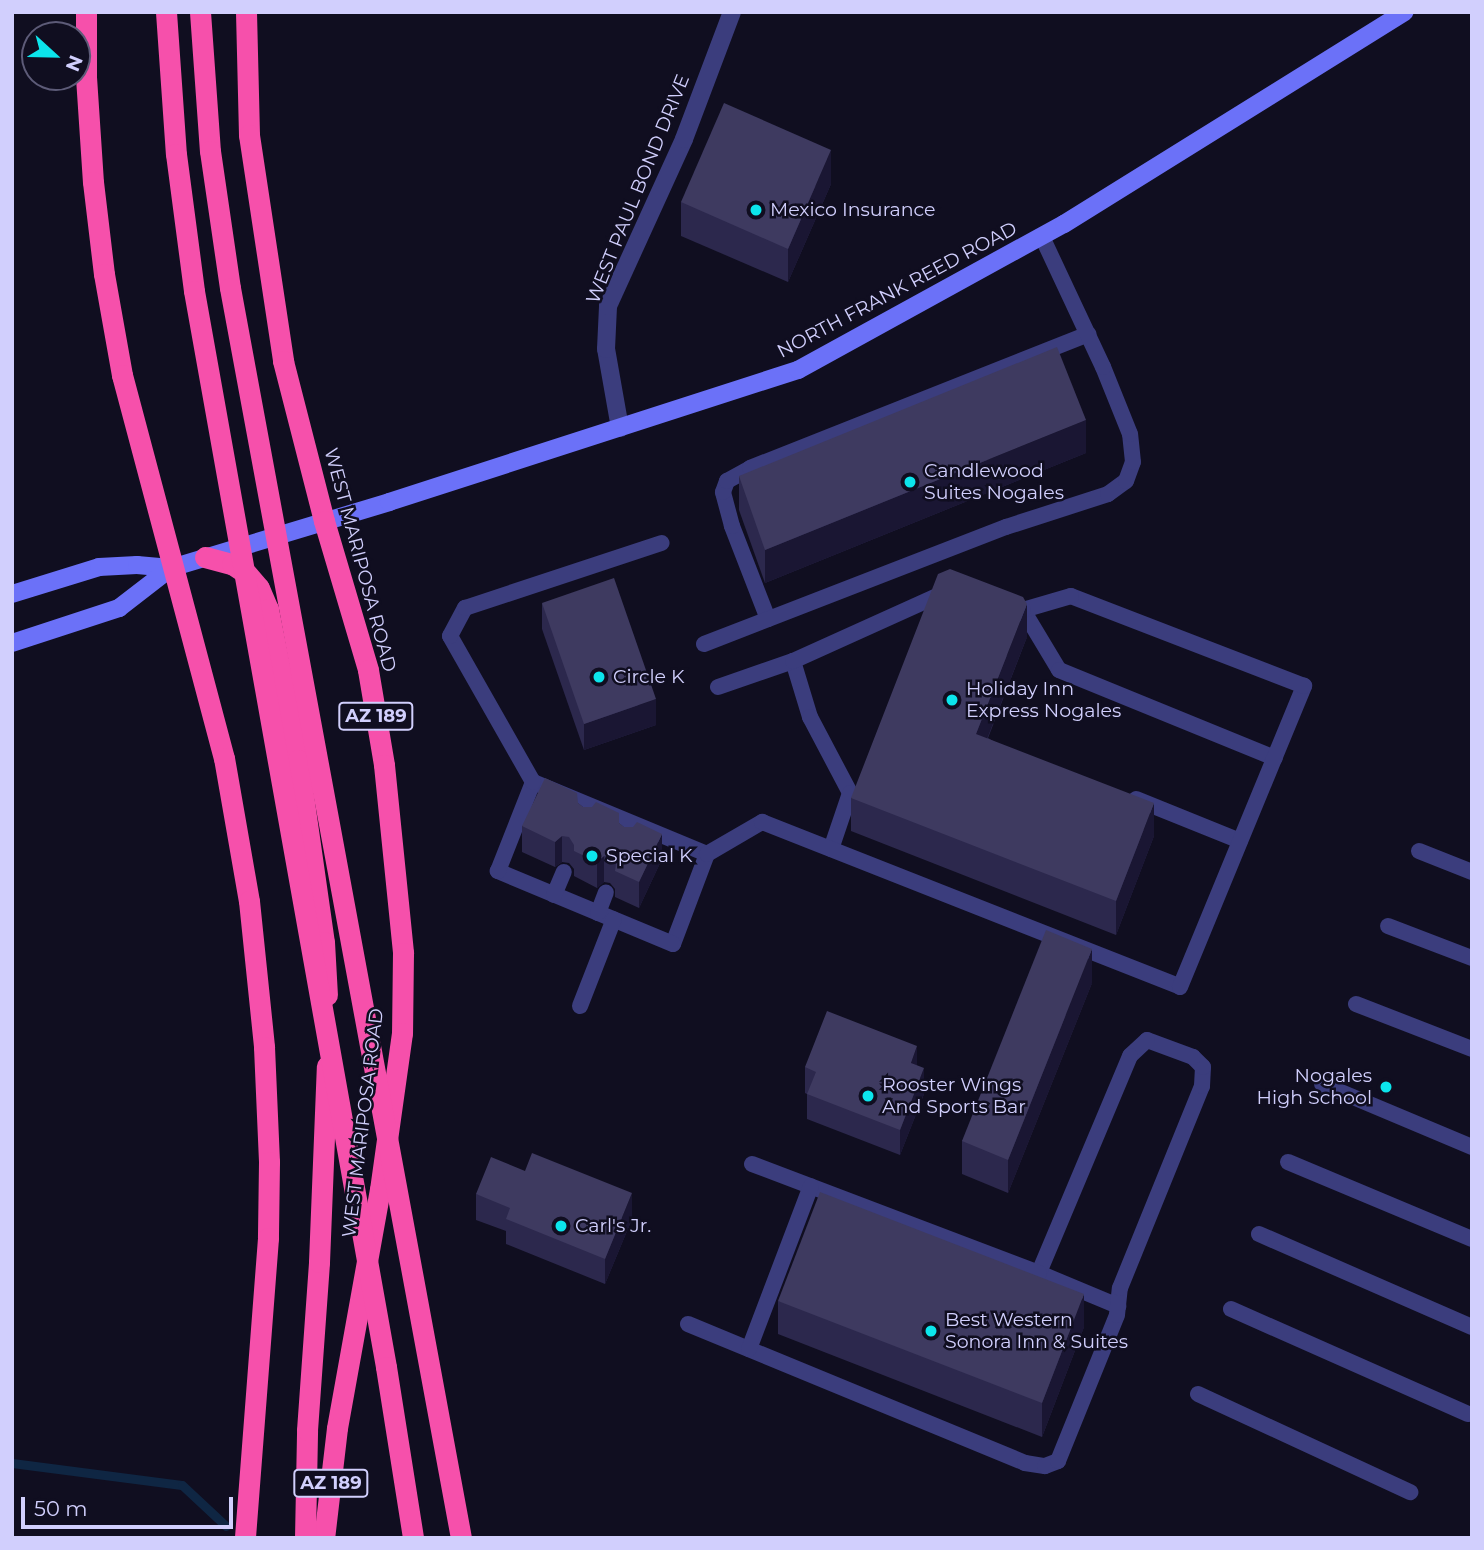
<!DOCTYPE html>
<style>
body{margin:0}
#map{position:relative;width:1484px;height:1550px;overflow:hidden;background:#100e20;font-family:Montserrat,sans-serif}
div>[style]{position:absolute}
.stream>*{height:9px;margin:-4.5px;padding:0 4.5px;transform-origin:4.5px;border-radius:4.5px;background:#0f2643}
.lane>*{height:16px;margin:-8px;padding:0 8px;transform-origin:8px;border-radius:8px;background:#3b3d7d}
.street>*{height:18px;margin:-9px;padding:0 9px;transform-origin:9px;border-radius:9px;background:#3b3d7d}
.secondary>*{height:18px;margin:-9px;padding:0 9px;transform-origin:9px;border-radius:9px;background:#6b71f8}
.highway>*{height:21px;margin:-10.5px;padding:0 10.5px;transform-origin:10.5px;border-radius:10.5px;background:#f650ab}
.highway-bridge>*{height:21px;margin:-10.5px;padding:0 10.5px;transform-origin:10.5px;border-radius:10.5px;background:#f650ab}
.wall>*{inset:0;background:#2c284d}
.shaded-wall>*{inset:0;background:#1a1633}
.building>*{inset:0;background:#3e3a60}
.dots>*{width:19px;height:19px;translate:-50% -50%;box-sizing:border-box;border:4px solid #100e20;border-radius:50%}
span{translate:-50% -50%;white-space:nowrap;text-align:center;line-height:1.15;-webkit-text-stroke:5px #100e20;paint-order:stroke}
.shield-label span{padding:2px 5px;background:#100e20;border:2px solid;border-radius:5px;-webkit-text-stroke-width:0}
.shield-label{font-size:18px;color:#d1cffd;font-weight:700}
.street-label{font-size:19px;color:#d1cffd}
.poi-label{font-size:19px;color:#d1cffd}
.left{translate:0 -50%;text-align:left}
.right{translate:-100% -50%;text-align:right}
.frame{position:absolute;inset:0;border:14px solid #d1cffd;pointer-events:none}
.north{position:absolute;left:21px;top:21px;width:70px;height:70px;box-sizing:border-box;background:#100e20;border:2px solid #5d5b78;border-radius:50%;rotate:112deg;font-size:19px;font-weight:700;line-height:28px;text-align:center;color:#d1cffd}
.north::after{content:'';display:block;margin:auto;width:24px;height:32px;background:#0ce5ec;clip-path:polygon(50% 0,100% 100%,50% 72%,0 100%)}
.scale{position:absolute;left:21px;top:1497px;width:212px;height:32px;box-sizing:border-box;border:4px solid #d1cffd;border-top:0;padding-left:9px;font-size:21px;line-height:24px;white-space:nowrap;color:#d1cffd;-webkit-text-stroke:5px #100e20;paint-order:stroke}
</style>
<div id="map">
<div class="stream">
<i style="left:12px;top:1463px;width:171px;rotate:7.4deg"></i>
<i style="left:182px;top:1485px;width:60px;rotate:43deg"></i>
</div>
<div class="lane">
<i style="left:1023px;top:610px;width:70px;rotate:59deg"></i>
<i style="left:1059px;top:670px;width:233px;rotate:22.2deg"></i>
<i style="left:768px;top:619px;width:100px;rotate:-111.2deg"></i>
<i style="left:732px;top:526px;width:35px;rotate:-105deg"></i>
<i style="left:723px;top:492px;width:12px;rotate:-70deg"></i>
<i style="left:727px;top:481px;width:26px;rotate:-29deg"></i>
<i style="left:750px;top:468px;width:364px;rotate:-21.6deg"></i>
<i style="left:704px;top:644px;width:324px;rotate:-21.2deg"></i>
<i style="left:1006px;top:527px;width:107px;rotate:-17.9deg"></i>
<i style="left:1108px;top:494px;width:22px;rotate:-36deg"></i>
<i style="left:1126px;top:481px;width:20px;rotate:-70deg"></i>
<i style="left:1133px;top:462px;width:28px;rotate:-96deg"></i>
<i style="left:1130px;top:434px;width:72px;rotate:-111.9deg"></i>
<i style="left:1103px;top:367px;width:144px;rotate:-115.1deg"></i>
<i style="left:793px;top:661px;width:59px;rotate:73.1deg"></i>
<i style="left:810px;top:717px;width:86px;rotate:62.2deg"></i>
<i style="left:850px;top:793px;width:59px;rotate:108.7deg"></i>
<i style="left:718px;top:687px;width:79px;rotate:-19.1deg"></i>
<i style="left:793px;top:661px;width:170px;rotate:-24.3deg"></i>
<i style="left:533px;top:782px;width:188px;rotate:22.5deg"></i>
<i style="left:707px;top:854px;width:96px;rotate:110.7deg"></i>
<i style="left:673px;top:944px;width:190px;rotate:-157.4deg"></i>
<i style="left:498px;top:871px;width:96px;rotate:-68.5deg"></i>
<i style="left:533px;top:782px;width:168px;rotate:-119.6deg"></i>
<i style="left:450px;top:636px;width:32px;rotate:-62deg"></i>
<i style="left:465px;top:608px;width:207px;rotate:-18.3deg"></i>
<i style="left:1136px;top:799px;width:112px;rotate:22deg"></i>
<i style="left:1419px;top:851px;width:57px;rotate:21.6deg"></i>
<i style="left:707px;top:854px;width:64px;rotate:-30.2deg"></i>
<i style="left:762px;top:822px;width:449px;rotate:21.5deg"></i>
<i style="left:1180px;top:987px;width:326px;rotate:-67.6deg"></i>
<i style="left:1304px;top:686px;width:250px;rotate:-158.9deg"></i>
<i style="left:1071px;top:596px;width:50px;rotate:163.7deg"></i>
<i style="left:1023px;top:610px;width:18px;rotate:-164deg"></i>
<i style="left:554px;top:895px;width:25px;rotate:-67deg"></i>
<i style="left:598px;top:913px;width:22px;rotate:-69deg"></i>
<i style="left:1388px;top:926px;width:90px;rotate:20.9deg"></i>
<i style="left:1356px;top:1004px;width:124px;rotate:21.2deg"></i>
<i style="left:580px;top:1006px;width:93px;rotate:-68.7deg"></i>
<i style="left:1322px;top:1084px;width:163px;rotate:22.8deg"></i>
<i style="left:1288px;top:1162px;width:199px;rotate:22.7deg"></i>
<i style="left:1259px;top:1234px;width:232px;rotate:23.6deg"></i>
<i style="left:1039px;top:1273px;width:86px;rotate:22.7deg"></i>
<i style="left:1231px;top:1309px;width:259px;rotate:23.9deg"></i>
<i style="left:688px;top:1324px;width:365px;rotate:22.4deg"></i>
<i style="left:1025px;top:1463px;width:20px;rotate:9deg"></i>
<i style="left:1045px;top:1466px;width:14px;rotate:-21deg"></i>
<i style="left:1058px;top:1461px;width:157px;rotate:-68deg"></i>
<i style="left:1117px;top:1315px;width:27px;rotate:-84deg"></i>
<i style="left:1120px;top:1288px;width:218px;rotate:-67.9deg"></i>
<i style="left:1202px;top:1086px;width:19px;rotate:-87deg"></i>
<i style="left:1203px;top:1067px;width:14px;rotate:-135deg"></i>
<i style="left:1193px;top:1057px;width:49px;rotate:-159.7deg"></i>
<i style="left:1147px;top:1040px;width:23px;rotate:137deg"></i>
<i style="left:1130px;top:1056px;width:235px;rotate:112.8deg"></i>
<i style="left:1039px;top:1273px;width:307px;rotate:-159.2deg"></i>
<i style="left:749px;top:1349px;width:174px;rotate:-69.2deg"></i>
<i style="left:1198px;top:1394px;width:234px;rotate:24.8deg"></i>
</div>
<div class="street">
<i style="left:620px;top:428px;width:80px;rotate:-100deg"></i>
<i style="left:606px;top:349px;width:43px;rotate:-87.3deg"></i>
<i style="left:608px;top:306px;width:183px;rotate:-65.5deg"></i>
<i style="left:684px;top:139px;width:136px;rotate:-69.3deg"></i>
</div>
<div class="secondary">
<i style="left:12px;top:594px;width:91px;rotate:-17.2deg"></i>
<i style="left:99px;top:567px;width:38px;rotate:-3deg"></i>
<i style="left:137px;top:565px;width:34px;rotate:5deg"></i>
<i style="left:12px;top:643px;width:113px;rotate:-18.1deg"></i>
<i style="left:119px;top:608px;width:66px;rotate:-37.6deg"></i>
<i style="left:171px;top:568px;width:228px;rotate:-16.8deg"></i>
<i style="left:389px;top:502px;width:430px;rotate:-17.9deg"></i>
<i style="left:798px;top:370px;width:303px;rotate:-28.8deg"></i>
<i style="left:1064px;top:224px;width:401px;rotate:-31.9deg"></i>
</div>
<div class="highway">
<i style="left:86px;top:12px;width:65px;rotate:90deg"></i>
<i style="left:86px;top:77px;width:105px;rotate:86.2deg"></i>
<i style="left:93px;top:182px;width:93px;rotate:83.2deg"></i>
<i style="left:104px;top:274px;width:103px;rotate:79.9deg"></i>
<i style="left:122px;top:375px;width:396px;rotate:75.1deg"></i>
<i style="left:224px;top:758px;width:145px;rotate:80.1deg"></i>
<i style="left:249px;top:901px;width:147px;rotate:84.1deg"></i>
<i style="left:264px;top:1047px;width:115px;rotate:87.5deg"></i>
<i style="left:269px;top:1162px;width:76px;rotate:90.8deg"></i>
<i style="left:268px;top:1238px;width:301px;rotate:94.4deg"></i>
<i style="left:166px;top:12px;width:142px;rotate:86deg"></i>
<i style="left:176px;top:154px;width:138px;rotate:82.5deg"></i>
<i style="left:200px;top:12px;width:139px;rotate:85.9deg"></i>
<i style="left:210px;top:151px;width:138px;rotate:81.7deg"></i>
<i style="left:246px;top:12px;width:123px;rotate:88.6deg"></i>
<i style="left:249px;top:135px;width:229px;rotate:81.4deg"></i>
<i style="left:283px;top:361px;width:165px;rotate:75.6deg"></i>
<i style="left:324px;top:521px;width:155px;rotate:73.5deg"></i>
<i style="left:368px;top:670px;width:96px;rotate:80.4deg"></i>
<i style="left:384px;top:765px;width:189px;rotate:84.2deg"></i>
<i style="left:403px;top:953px;width:80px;rotate:90.7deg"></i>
<i style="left:402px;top:1033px;width:158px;rotate:98deg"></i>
<i style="left:380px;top:1189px;width:243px;rotate:100.2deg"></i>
<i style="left:337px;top:1428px;width:111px;rotate:96.7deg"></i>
<i style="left:205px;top:557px;width:28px;rotate:15deg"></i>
<i style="left:232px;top:564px;width:18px;rotate:34deg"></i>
<i style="left:247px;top:574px;width:18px;rotate:49deg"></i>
<i style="left:259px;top:588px;width:23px;rotate:67deg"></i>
<i style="left:268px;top:609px;width:154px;rotate:78.8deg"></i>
<i style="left:298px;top:760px;width:184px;rotate:81.9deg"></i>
<i style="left:324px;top:942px;width:53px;rotate:86.8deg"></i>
<i style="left:305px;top:1538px;width:108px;rotate:-88.9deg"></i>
<i style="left:307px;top:1430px;width:168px;rotate:-85.9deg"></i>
<i style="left:319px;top:1262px;width:196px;rotate:-87.7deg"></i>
</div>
<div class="highway-bridge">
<i style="left:230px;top:288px;width:1271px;rotate:79.53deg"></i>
<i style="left:194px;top:291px;width:1093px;rotate:79.88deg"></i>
<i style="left:386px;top:1367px;width:173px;rotate:81deg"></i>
</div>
<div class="wall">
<i style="clip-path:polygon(831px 184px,788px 282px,681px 236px,681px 202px)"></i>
<i style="clip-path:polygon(1086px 453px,765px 583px,739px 510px,739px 476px)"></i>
<i style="clip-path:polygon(542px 603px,656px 725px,584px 750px,542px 629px)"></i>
<i style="clip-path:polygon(1027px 637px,988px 738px,1154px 836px,1116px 935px,851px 831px,851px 798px)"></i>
<i style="clip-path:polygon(578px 803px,583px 807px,619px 823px,662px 859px,639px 908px,615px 897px,615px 889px,610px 883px,604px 882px,597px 888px,574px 876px,574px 869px,569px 863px,562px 862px,555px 867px,522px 852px,522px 826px)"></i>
<i style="clip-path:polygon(1092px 983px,1008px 1193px,962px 1174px,962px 1141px)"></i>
<i style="clip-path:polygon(917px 1066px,924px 1094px,900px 1155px,807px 1119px,807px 1094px,805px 1093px,805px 1067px)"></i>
<i style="clip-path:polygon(476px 1194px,632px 1219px,605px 1284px,506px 1244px,506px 1231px,476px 1220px)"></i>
<i style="clip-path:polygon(778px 1301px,1084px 1327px,1042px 1437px,778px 1334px)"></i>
</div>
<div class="shaded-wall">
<i style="clip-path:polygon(831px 150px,831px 184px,788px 282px,788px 249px)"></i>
<i style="clip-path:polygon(1086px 420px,1086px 453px,765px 583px,765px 550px)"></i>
<i style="clip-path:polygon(1027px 604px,1027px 637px,976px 767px,976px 734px)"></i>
<i style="clip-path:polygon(656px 699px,656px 725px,584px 750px,584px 724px)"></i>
<i style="clip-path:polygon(1154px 803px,1154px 836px,1116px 935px,1116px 901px)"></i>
<i style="clip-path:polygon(662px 834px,662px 859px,639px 908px,639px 882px)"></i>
<i style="clip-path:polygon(562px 836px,562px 862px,555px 867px,555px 842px)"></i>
<i style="clip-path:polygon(604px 856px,604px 882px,597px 888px,597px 862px)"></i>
<i style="clip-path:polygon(1092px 949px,1092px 983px,1008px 1193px,1008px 1160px)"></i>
<i style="clip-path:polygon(917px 1046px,917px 1072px,911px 1063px)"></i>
<i style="clip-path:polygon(924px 1068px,924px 1094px,900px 1155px,900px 1130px)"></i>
<i style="clip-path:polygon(632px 1193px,632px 1219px,605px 1284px,605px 1259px)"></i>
<i style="clip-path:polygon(1084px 1294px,1084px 1327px,1042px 1437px,1042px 1403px)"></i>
</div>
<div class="building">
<i style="clip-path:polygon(724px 103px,831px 150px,788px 249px,681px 202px)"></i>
<i style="clip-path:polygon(1057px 347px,1086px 420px,765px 550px,739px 476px)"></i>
<i style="clip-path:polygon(950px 569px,1023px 597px,1027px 604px,976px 734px,1154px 803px,1116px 901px,851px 798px,938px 574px)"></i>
<i style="clip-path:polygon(614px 578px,656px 699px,584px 724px,542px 603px)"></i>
<i style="clip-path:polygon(545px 778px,577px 793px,578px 803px,583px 807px,592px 807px,596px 802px,619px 813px,619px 823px,624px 827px,633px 827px,637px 822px,662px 834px,639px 882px,615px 871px,616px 864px,610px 857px,604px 856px,597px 862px,574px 851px,574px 845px,569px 837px,562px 836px,555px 842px,522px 826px)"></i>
<i style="clip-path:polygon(1046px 930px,1092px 949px,1008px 1160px,962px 1141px)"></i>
<i style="clip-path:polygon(827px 1011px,917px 1046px,911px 1063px,924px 1068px,900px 1130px,807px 1094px,816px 1072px,805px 1067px)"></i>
<i style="clip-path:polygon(532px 1153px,632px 1193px,605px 1259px,506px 1219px,510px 1208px,476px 1194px,491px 1157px,525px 1171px)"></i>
<i style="clip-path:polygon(820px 1192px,1084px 1294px,1042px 1403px,778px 1301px)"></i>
</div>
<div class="dots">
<i style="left:756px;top:210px;background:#0ce5ec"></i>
<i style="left:910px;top:482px;background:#0ce5ec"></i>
<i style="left:599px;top:677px;background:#0ce5ec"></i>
<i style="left:952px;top:700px;background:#0ce5ec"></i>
<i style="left:592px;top:856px;background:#0ce5ec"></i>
<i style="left:1386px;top:1087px;background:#0ce5ec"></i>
<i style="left:868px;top:1096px;background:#0ce5ec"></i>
<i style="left:561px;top:1226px;background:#0ce5ec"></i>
<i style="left:931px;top:1331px;background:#0ce5ec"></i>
</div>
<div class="shield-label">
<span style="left:376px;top:716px">AZ 189</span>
<span style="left:331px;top:1483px">AZ 189</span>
</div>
<div class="street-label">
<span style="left:638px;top:189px;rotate:-68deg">WEST PAUL BOND DRIVE</span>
<span style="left:897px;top:290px;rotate:-28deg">NORTH FRANK REED ROAD</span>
<span style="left:360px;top:560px;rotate:75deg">WEST MARIPOSA ROAD</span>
<span style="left:363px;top:1123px;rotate:-83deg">WEST MARIPOSA ROAD</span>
</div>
<div class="poi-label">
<span class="left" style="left:770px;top:210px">Mexico Insurance</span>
<span class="left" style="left:924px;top:482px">Candlewood<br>Suites Nogales</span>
<span class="left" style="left:613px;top:677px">Circle K</span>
<span class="left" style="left:966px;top:700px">Holiday Inn<br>Express Nogales</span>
<span class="left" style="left:606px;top:856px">Special K</span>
<span class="right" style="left:1372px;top:1087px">Nogales<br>High School</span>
<span class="left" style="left:882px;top:1096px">Rooster Wings<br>And Sports Bar</span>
<span class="left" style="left:575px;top:1226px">Carl's Jr.</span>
<span class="left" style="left:945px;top:1331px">Best Western<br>Sonora Inn &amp; Suites</span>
</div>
<div class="frame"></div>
<div class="north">N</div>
<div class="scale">50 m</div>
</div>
